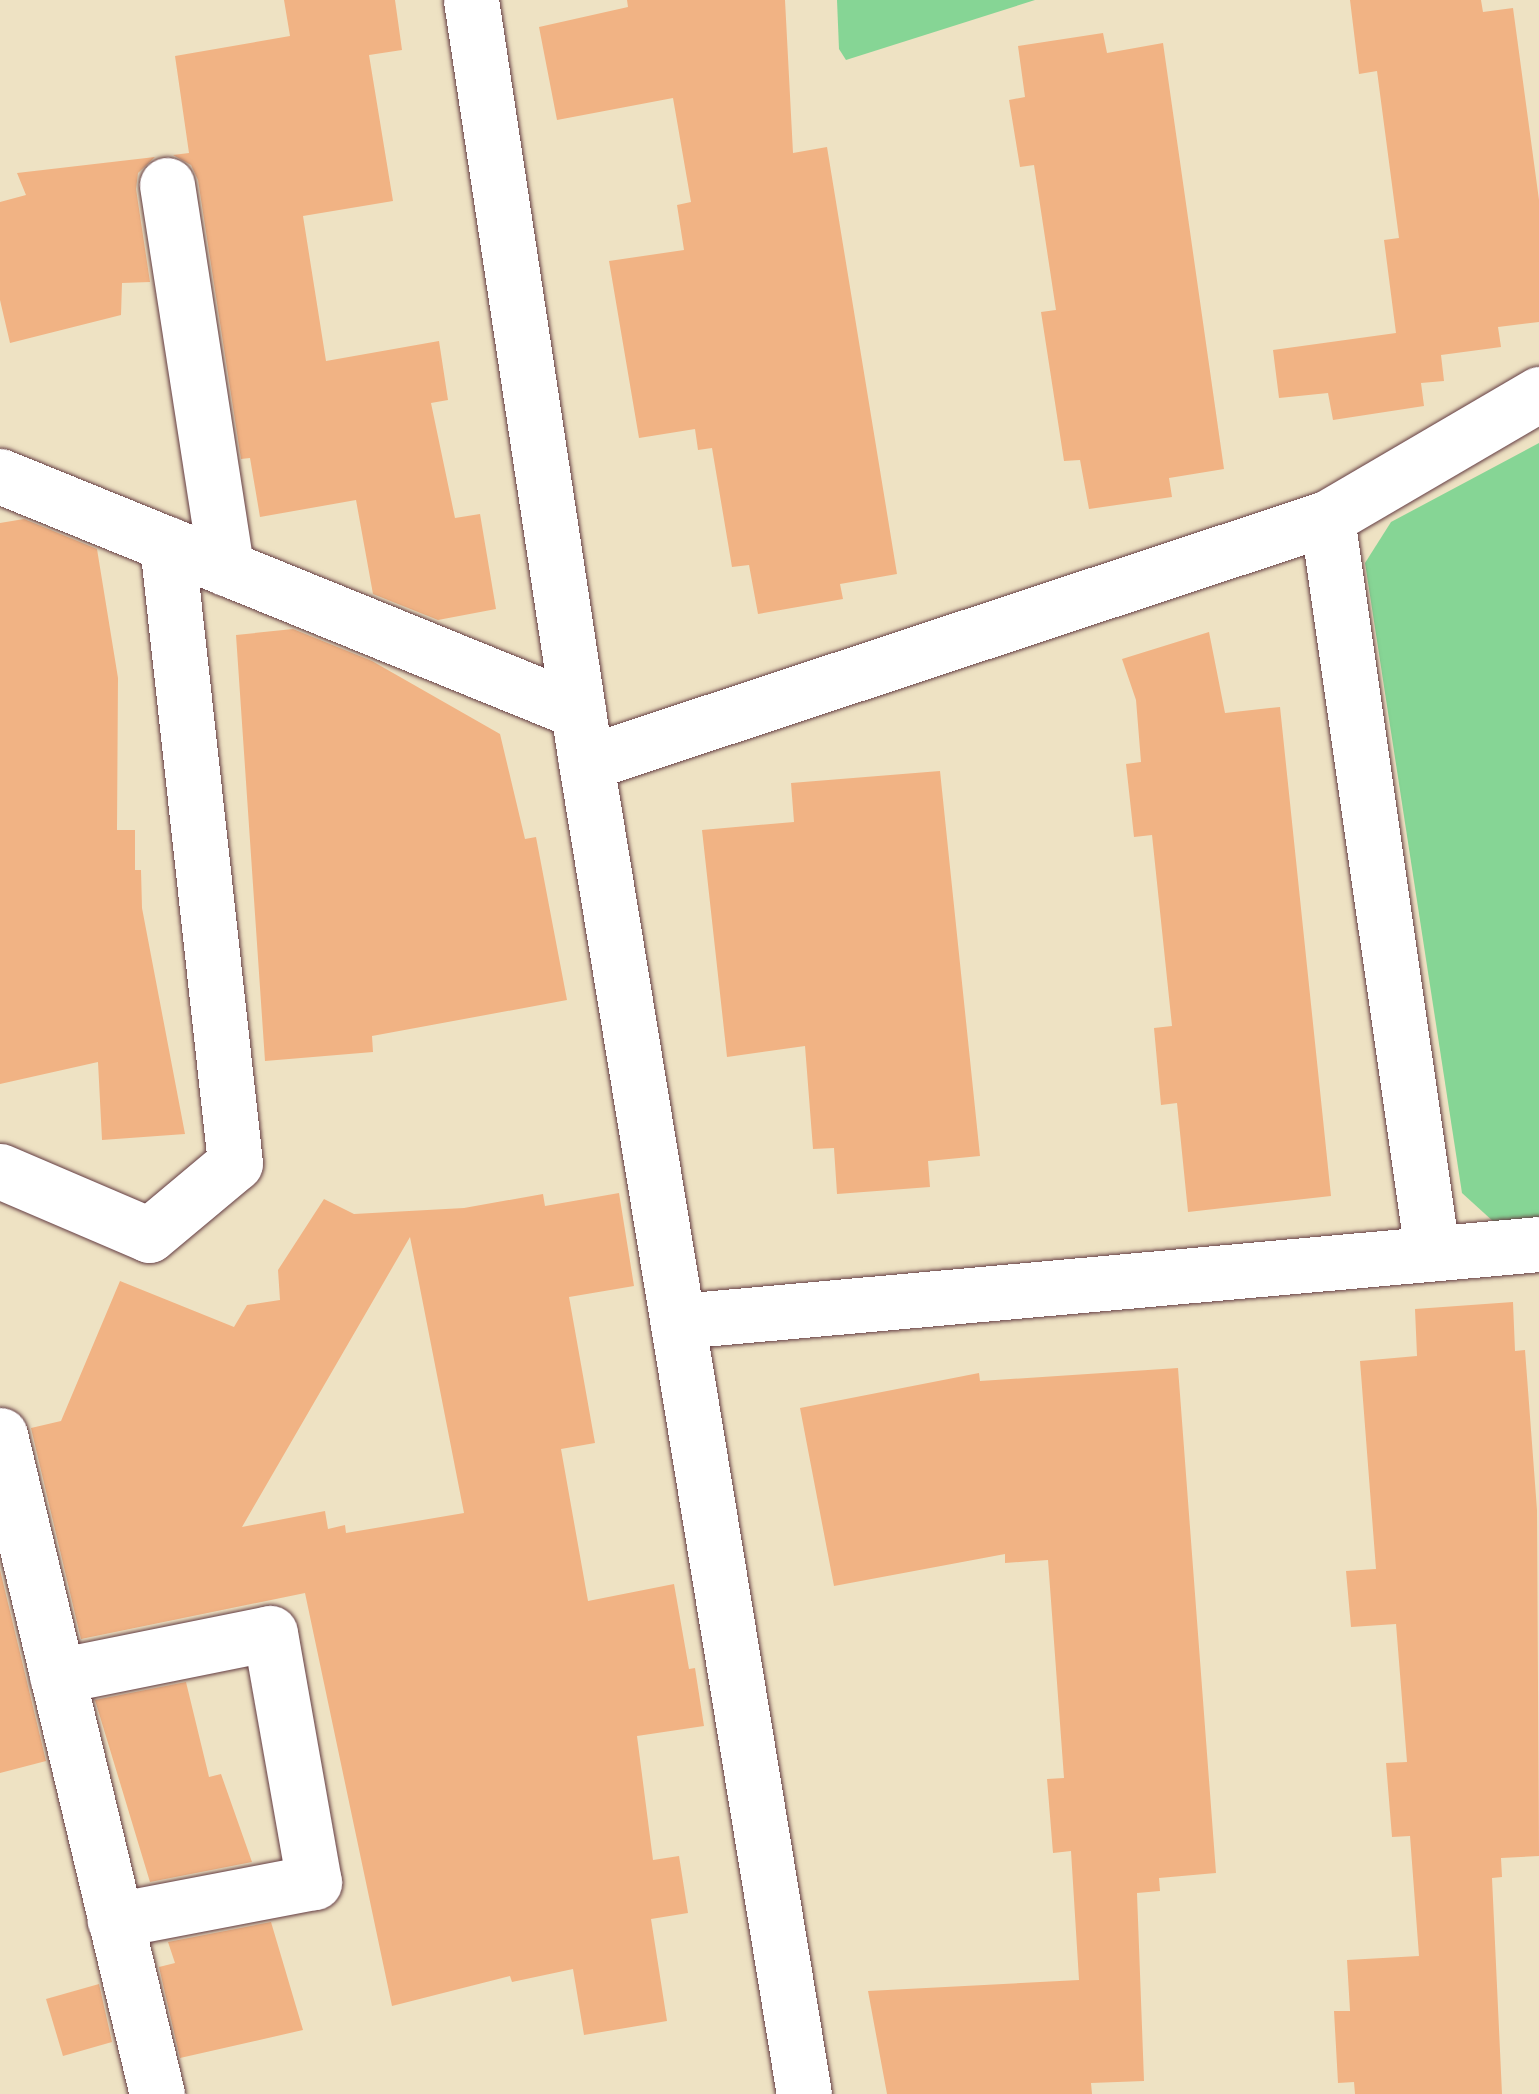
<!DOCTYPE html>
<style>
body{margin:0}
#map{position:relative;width:1539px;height:2094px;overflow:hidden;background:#eee2c3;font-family:Cardo,serif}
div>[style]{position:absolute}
.green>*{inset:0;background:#86d595}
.building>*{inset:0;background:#f1b384}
.roads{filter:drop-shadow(0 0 2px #633c42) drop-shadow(0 0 2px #633c42)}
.minor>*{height:55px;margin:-27.5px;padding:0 27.5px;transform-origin:27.5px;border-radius:27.5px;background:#fff}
span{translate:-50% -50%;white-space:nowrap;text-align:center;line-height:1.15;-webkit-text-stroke:8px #f7f3e8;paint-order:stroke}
</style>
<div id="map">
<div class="green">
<i style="clip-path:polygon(837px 0,1035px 0,846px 60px,839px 49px)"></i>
<i style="clip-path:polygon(1539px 443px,1539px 1219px,1495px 1223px,1462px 1193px,1365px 563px,1391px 522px)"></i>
</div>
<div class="building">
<i style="clip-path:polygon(284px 0,395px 0,402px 50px,369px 55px,393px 201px,303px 216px,326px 361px,439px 341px,448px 400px,431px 403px,455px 518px,480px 514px,496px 609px,438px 620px,373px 594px,356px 500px,260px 517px,250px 458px,241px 459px,198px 180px,191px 165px,173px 155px,189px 153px,175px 56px,290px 36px)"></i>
<i style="clip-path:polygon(627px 0,785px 0,793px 153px,827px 147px,897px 574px,840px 584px,843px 599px,758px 614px,749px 565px,732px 567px,712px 448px,698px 450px,695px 429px,639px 438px,609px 261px,684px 250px,677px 205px,691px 202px,673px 98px,557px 120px,539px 27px,628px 7px)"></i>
<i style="clip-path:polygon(1350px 0,1481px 0,1483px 12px,1513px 8px,1539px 200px,1539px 322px,1498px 327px,1501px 347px,1441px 355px,1444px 381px,1421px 383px,1424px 406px,1333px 420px,1328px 393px,1279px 398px,1273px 350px,1396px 333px,1384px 240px,1399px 238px,1377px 71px,1359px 74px)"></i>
<i style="clip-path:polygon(1103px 33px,1107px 53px,1163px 43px,1224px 469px,1169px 478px,1172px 497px,1089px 509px,1080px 460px,1064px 461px,1041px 312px,1056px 310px,1034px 165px,1020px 167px,1009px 100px,1025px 97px,1018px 46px)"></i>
<i style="clip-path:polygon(155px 157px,138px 173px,136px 189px,150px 282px,122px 283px,121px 315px,10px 343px,0 300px,0 202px,26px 195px,17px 173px)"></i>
<i style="clip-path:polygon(24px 519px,97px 549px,118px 678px,117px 830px,135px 830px,135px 870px,141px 870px,142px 908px,185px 1134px,102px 1140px,98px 1062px,0 1084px,0 523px)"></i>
<i style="clip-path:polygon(293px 629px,372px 661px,500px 734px,525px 839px,536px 837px,567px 1000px,372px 1036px,373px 1052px,265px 1061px,236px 635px)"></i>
<i style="clip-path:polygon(1209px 632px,1225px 713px,1280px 707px,1331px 1196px,1188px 1212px,1177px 1103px,1161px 1105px,1154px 1028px,1172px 1026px,1152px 835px,1134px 837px,1126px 764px,1141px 762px,1136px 700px,1122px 659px)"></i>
<i style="clip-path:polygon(940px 771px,980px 1156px,928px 1161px,930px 1187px,837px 1194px,834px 1148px,813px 1149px,805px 1046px,727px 1057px,702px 830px,794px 822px,791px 783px)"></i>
<i style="clip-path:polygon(evenodd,619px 1193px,634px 1286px,569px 1297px,595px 1443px,561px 1449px,588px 1601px,674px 1584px,689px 1669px,695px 1668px,704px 1726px,637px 1736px,653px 1860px,679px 1856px,688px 1913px,651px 1919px,667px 2021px,584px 2035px,573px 1969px,512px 1982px,510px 1976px,392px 2006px,305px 1593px,81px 1639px,31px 1428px,61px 1421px,120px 1281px,234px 1327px,247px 1305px,280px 1300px,278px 1270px,324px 1199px,354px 1214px,464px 1208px,543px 1194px,545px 1206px,619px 1193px,410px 1237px,464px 1513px,346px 1533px,345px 1525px,328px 1529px,325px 1511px,242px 1527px,410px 1237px)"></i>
<i style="clip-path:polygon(1513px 1302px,1515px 1351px,1525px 1350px,1537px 1510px,1539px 1856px,1501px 1858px,1502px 1877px,1492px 1878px,1502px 2094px,1355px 2094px,1354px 2082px,1338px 2083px,1334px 2011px,1350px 2011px,1347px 1960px,1419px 1956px,1410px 1836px,1392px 1837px,1386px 1763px,1407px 1762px,1396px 1624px,1351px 1627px,1346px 1571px,1376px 1569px,1360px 1361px,1417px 1356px,1415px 1309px)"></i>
<i style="clip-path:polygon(1178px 1368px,1216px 1873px,1159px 1878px,1160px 1891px,1137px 1893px,1144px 2081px,1091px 2083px,1092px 2094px,887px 2094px,868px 1991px,1079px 1980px,1071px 1851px,1053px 1853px,1047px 1779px,1064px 1778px,1048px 1560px,1005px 1563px,1005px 1554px,834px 1586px,800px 1408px,979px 1373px,980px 1381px)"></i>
<i style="clip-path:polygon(0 1570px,46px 1761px,0 1773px)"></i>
<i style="clip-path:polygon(186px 1682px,209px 1777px,221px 1774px,252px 1862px,150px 1882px,95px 1700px)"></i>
<i style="clip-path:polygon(271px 1922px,303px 2030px,180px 2058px,159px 1967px,175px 1963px,168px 1942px)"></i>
<i style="clip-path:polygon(99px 1984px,112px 2042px,63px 2056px,46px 1999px)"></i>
</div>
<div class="roads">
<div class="minor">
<i style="left:471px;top:0;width:772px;rotate:81.43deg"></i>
<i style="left:586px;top:763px;width:1349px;rotate:80.7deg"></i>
<i style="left:167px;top:185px;width:388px;rotate:81.2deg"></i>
<i style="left:0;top:476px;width:624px;rotate:22.13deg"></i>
<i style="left:1327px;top:518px;width:741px;rotate:81.86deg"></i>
<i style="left:586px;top:763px;width:780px;rotate:-18.3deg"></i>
<i style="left:1327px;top:518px;width:246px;rotate:-30.3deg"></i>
<i style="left:0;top:1171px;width:162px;rotate:23.2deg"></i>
<i style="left:149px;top:1235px;width:112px;rotate:-39.9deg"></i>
<i style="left:235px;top:1163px;width:623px;rotate:-96.27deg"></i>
<i style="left:680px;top:1321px;width:862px;rotate:-5.12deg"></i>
<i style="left:0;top:1435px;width:677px;rotate:76.6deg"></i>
<i style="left:57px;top:1676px;width:217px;rotate:-11.4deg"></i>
<i style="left:270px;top:1633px;width:253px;rotate:80deg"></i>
<i style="left:314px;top:1882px;width:203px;rotate:169.2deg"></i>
</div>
</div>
</div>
